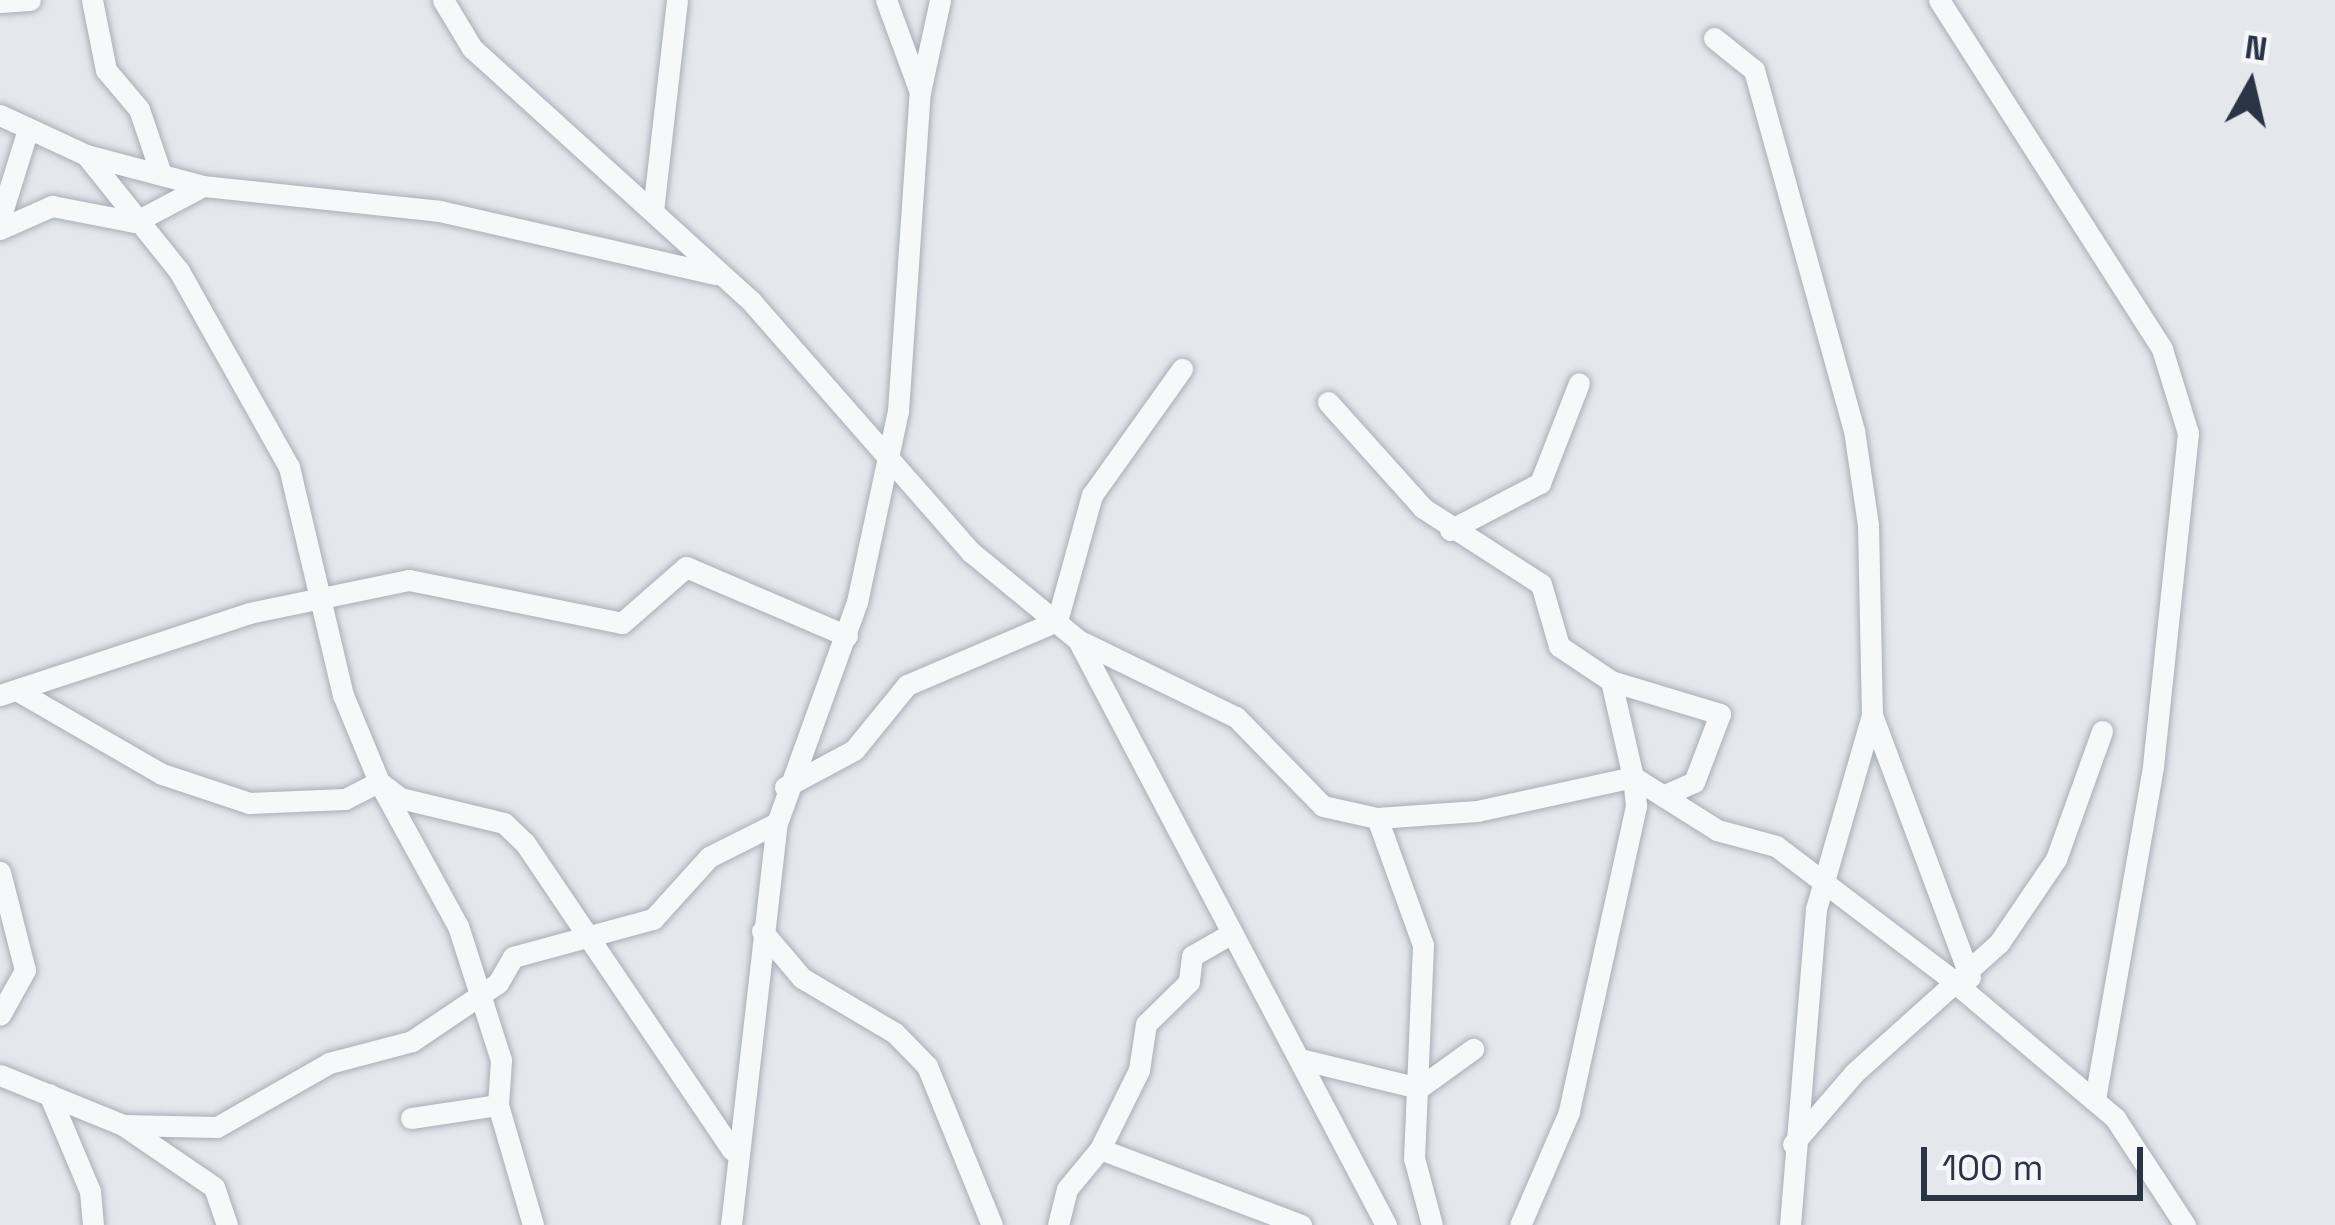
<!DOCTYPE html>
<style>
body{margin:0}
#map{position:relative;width:2335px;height:1225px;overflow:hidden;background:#e4e7ec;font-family:"Space Grotesk",sans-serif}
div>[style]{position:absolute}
.roads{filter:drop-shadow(0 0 3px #a9aeb7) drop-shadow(0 0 3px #a9aeb7)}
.minor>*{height:21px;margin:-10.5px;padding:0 10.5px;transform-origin:10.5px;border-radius:10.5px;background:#f7f8fa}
span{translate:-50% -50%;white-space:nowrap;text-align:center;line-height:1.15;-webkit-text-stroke:9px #f4f6f9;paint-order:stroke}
.north{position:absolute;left:2191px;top:24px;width:120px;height:120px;-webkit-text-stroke:9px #f4f6f9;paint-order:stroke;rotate:8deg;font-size:33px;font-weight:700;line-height:48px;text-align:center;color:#2b3445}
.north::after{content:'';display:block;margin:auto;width:42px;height:54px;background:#2b3445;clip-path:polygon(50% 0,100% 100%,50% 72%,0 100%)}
.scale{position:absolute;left:1921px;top:1147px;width:222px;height:54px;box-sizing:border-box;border:6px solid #2b3445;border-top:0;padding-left:15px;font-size:36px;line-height:42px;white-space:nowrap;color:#2b3445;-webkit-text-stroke:9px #f4f6f9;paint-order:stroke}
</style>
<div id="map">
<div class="roads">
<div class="minor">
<i style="left:92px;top:0;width:71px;rotate:78.7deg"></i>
<i style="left:106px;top:70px;width:51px;rotate:49.8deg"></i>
<i style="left:139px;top:109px;width:69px;rotate:71.3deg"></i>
<i style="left:443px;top:0;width:56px;rotate:58.9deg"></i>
<i style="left:472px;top:48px;width:377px;rotate:42.2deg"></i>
<i style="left:751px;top:301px;width:334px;rotate:48.8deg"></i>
<i style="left:971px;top:552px;width:139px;rotate:39.4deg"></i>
<i style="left:1078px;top:640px;width:661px;rotate:62.23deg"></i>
<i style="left:886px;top:0;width:98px;rotate:69.7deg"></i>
<i style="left:1939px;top:0;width:414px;rotate:57.4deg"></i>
<i style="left:2162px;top:349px;width:88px;rotate:72.8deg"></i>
<i style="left:2188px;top:433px;width:336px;rotate:96deg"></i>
<i style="left:2153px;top:767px;width:338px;rotate:99.9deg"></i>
<i style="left:0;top:2px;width:30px;rotate:-4deg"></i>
<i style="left:1714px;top:38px;width:51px;rotate:38.7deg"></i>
<i style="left:1754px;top:70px;width:374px;rotate:74.5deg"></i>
<i style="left:1854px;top:430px;width:96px;rotate:81.6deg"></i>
<i style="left:1868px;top:525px;width:190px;rotate:88.8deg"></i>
<i style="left:1872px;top:715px;width:202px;rotate:106.1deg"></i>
<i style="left:1816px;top:909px;width:317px;rotate:94.7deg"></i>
<i style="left:0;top:115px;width:95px;rotate:24.9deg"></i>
<i style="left:86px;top:155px;width:121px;rotate:14.8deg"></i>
<i style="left:203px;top:186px;width:238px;rotate:6deg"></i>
<i style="left:440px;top:211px;width:283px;rotate:12.9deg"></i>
<i style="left:86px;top:155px;width:149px;rotate:51.3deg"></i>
<i style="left:179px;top:271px;width:225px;rotate:60.7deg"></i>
<i style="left:289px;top:467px;width:234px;rotate:76.7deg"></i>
<i style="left:343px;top:695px;width:94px;rotate:67.5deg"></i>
<i style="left:379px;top:782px;width:26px;rotate:37deg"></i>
<i style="left:400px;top:798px;width:107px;rotate:13.5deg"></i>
<i style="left:504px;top:823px;width:29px;rotate:44deg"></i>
<i style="left:525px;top:843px;width:370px;rotate:56deg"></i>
<i style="left:653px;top:211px;width:212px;rotate:-83.5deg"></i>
<i style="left:0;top:219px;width:94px;rotate:-72.7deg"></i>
<i style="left:0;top:229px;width:57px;rotate:-23.9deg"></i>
<i style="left:52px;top:206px;width:85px;rotate:10.9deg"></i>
<i style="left:135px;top:222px;width:77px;rotate:-27.9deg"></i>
<i style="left:1328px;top:402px;width:142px;rotate:48.1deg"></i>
<i style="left:1423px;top:508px;width:140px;rotate:32.8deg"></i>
<i style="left:1541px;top:584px;width:65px;rotate:73.8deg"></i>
<i style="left:1559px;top:646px;width:63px;rotate:33.9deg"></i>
<i style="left:1611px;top:681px;width:98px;rotate:77.1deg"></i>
<i style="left:1633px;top:777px;width:99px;rotate:32.2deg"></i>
<i style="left:1717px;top:830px;width:61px;rotate:15.2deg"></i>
<i style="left:1776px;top:846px;width:215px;rotate:37.2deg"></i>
<i style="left:1947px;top:976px;width:220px;rotate:40.2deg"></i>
<i style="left:2115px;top:1118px;width:128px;rotate:56.8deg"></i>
<i style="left:1450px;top:530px;width:102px;rotate:-27.6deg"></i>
<i style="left:1540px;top:483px;width:107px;rotate:-68.7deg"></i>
<i style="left:1084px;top:643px;width:169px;rotate:26deg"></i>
<i style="left:1236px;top:717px;width:124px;rotate:45.7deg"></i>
<i style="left:1323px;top:806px;width:55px;rotate:12.5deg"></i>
<i style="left:1377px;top:818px;width:100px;rotate:-4deg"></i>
<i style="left:1477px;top:811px;width:160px;rotate:-12.3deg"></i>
<i style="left:1633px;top:777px;width:29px;rotate:84deg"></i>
<i style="left:1636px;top:806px;width:313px;rotate:102.4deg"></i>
<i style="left:1569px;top:1112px;width:123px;rotate:113.4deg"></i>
<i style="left:1611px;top:681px;width:114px;rotate:16.8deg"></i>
<i style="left:1720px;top:714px;width:73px;rotate:110.9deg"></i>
<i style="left:1694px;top:782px;width:34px;rotate:156deg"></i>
<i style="left:18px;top:691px;width:166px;rotate:30deg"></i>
<i style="left:162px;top:774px;width:92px;rotate:18.4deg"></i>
<i style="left:249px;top:803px;width:96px;rotate:-2.4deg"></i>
<i style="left:345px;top:799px;width:38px;rotate:-27deg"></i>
<i style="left:379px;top:782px;width:164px;rotate:61.3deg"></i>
<i style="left:458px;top:926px;width:141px;rotate:72.2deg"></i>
<i style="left:501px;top:1060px;width:45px;rotate:93.8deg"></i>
<i style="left:498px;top:1105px;width:125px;rotate:73.7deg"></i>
<i style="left:0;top:695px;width:262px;rotate:-18.2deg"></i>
<i style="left:249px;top:613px;width:163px;rotate:-11.7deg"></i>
<i style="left:409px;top:580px;width:217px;rotate:11.4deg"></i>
<i style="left:622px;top:623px;width:85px;rotate:-41.2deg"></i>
<i style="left:686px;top:567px;width:175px;rotate:23.2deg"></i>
<i style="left:1872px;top:715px;width:280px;rotate:69.5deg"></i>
<i style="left:785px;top:787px;width:78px;rotate:-28.2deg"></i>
<i style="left:854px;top:750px;width:84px;rotate:-50.8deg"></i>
<i style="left:907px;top:685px;width:163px;rotate:-23.1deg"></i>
<i style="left:1057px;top:621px;width:131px;rotate:-74.5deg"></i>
<i style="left:1092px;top:495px;width:155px;rotate:-54.5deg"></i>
<i style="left:1377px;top:818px;width:135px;rotate:70.1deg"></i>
<i style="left:1423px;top:945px;width:213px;rotate:92.4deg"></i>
<i style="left:1414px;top:1158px;width:69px;rotate:75deg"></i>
<i style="left:0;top:872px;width:101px;rotate:75.7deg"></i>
<i style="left:25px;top:970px;width:51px;rotate:119.1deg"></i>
<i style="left:762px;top:931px;width:62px;rotate:49.6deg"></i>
<i style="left:802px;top:978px;width:108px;rotate:30.6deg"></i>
<i style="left:895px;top:1033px;width:46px;rotate:45.9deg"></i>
<i style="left:927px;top:1066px;width:172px;rotate:67.8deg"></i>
<i style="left:1232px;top:933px;width:46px;rotate:150.1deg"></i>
<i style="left:1192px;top:956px;width:26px;rotate:97deg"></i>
<i style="left:1189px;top:982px;width:60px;rotate:135.7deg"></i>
<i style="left:1146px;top:1024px;width:47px;rotate:98.7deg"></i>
<i style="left:1139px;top:1070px;width:88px;rotate:116.3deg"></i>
<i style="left:1100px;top:1149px;width:215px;rotate:20.7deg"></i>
<i style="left:1304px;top:1060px;width:118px;rotate:13.7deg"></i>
<i style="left:1419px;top:1088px;width:67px;rotate:-35.8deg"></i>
<i style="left:0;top:1075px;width:133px;rotate:22.1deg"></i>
<i style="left:123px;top:1125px;width:110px;rotate:34.3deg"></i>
<i style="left:214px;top:1187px;width:40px;rotate:71.1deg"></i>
<i style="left:49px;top:1094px;width:105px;rotate:67.1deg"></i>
<i style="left:90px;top:1191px;width:34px;rotate:85deg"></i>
<i style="left:411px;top:1118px;width:88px;rotate:-8.5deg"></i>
<i style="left:123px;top:1125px;width:94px;rotate:1.2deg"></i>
<i style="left:217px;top:1127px;width:129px;rotate:-29.7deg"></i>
<i style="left:329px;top:1063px;width:86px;rotate:-14.8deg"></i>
<i style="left:412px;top:1041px;width:104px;rotate:-34deg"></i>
<i style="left:498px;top:983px;width:30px;rotate:-60deg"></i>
<i style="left:513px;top:957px;width:145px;rotate:-15.2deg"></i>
<i style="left:653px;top:919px;width:84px;rotate:-47.9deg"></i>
<i style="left:709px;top:857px;width:76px;rotate:-26.6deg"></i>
<i style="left:1793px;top:1144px;width:94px;rotate:-49.3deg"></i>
<i style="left:1854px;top:1073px;width:195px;rotate:-41.9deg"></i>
<i style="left:1999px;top:943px;width:102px;rotate:-55.8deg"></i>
<i style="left:2056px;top:859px;width:136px;rotate:-70.2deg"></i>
<i style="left:731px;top:1225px;width:405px;rotate:-83.5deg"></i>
<i style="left:777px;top:823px;width:235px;rotate:-70.1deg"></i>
<i style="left:857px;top:602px;width:195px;rotate:-77.9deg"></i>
<i style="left:898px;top:411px;width:320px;rotate:-86.1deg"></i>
<i style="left:920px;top:92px;width:94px;rotate:-77.7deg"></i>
<i style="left:1058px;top:1225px;width:37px;rotate:-76deg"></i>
<i style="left:1067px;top:1189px;width:52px;rotate:-50.5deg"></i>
</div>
</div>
<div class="north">N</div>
<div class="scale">100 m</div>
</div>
